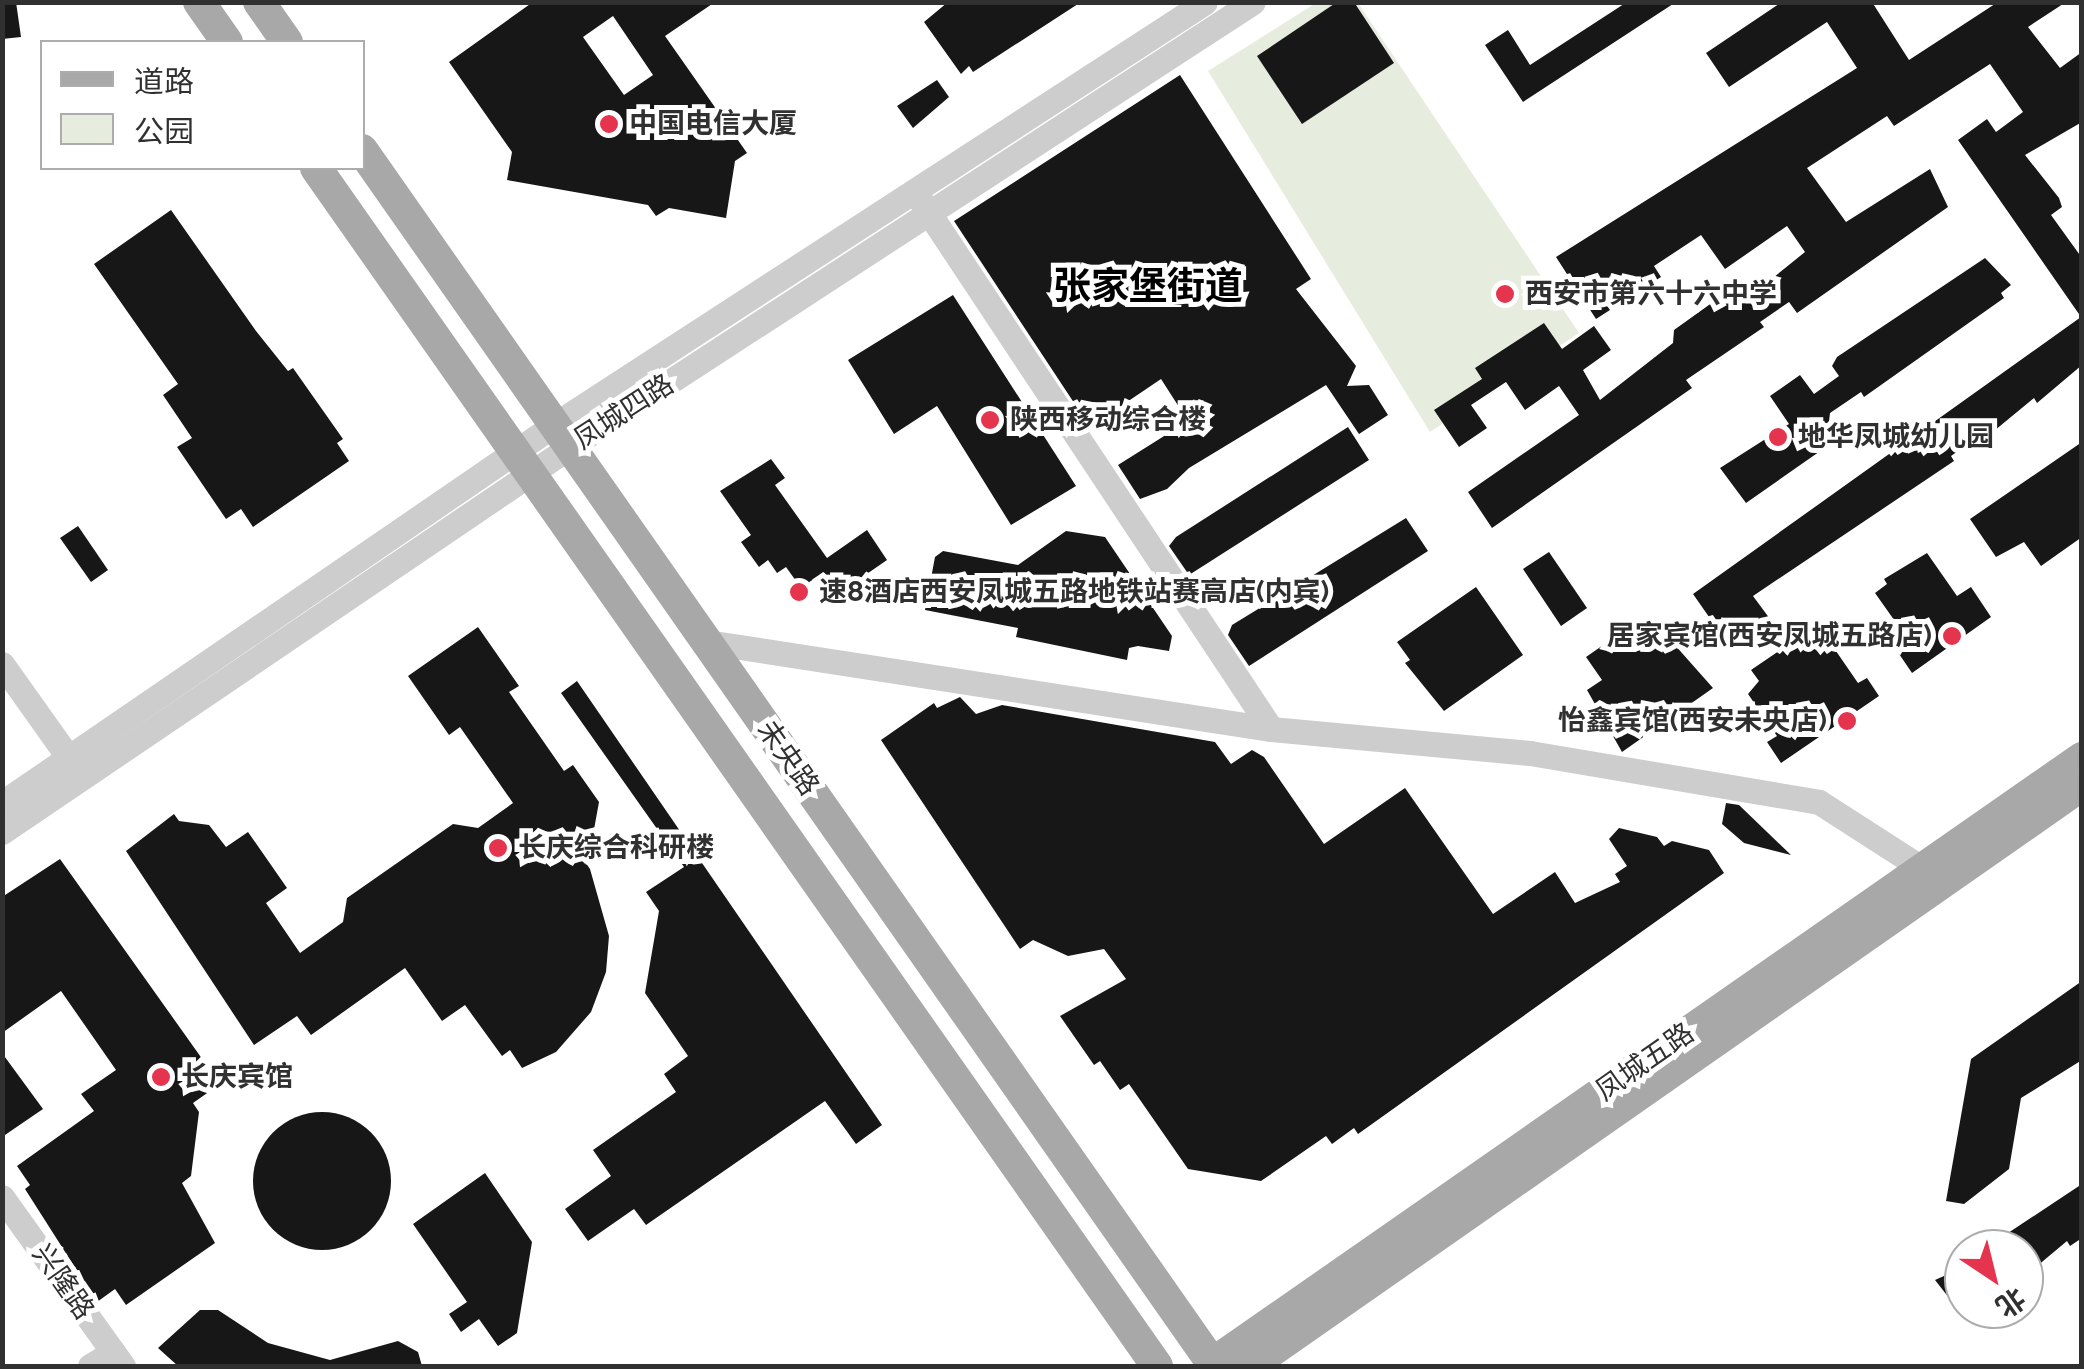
<!DOCTYPE html>
<meta charset="utf-8">
<style>
body{margin:0}
#map{position:relative;width:2084px;height:1369px;overflow:hidden;background:#fff;font-family:Raleway,"Noto Sans SC",sans-serif}
div>[style]{position:absolute}
.green>*{inset:0;background:#e7edde}
.building>*{inset:0;background:#171717}
.round{border-radius:50%}
.minor>*{height:25px;margin:-12.5px;padding:0 12.5px;transform-origin:12.5px;border-radius:12.5px;background:#cdcdcd}
.major>*{height:32px;margin:-16px;padding:0 16px;transform-origin:16px;border-radius:16px;background:#a8a8a8}
.dots>*{width:28px;height:28px;translate:-50% -50%;box-sizing:border-box;border:5px solid #fff;border-radius:50%}
span{translate:-50% -50%;white-space:nowrap;text-align:center;line-height:1.15;-webkit-text-stroke:10px #fff;paint-order:stroke}
.poi-label{font-size:28px;color:#303030;font-weight:700}
.left{translate:0 -50%;text-align:left}
.right{translate:-100% -50%;text-align:right}
.street-label{font-size:28px;color:#303030}
.district-label{font-size:38px;color:#000;font-weight:700}
.frame{position:absolute;inset:0;border:5px solid #303030;pointer-events:none}
.legend{position:absolute;left:40px;top:40px;width:325px;height:130px;box-sizing:border-box;background:#fff;border:2px solid #acacac;margin:0;padding:12px 18px;list-style:none;font-size:30px;color:#303030}
.legend li{display:flex;align-items:center;gap:20px;height:50px}
.legend b{width:50px;border:2px solid #acacac}
.north{position:absolute;left:1944px;top:1229px;width:100px;height:100px;box-sizing:border-box;background:#fff;border:2px solid #acacac;border-radius:50%;rotate:145deg;font-size:28px;font-weight:700;line-height:40px;text-align:center;color:#303030}
.north::after{content:'';display:block;margin:auto;width:35px;height:45px;background:#e5344d;clip-path:polygon(50% 0,100% 100%,50% 72%,0 100%)}
</style>
<div id="map">
<div class="green">
<i style="clip-path:polygon(1316px 3px,1358px 3px,1579px 333px,1430px 432px,1208px 71px)"></i>
</div>
<div class="building">
<i style="clip-path:polygon(2px 2px,16px 2px,21px 37px,2px 39px)"></i>
<i style="clip-path:polygon(evenodd,533px 2px,715px 2px,665px 36px,747px 153px,735px 161px,726px 218px,669px 208px,656px 216px,648px 205px,507px 180px,512px 152px,449px 62px,533px 2px,613px 16px,653px 75px,624px 95px,583px 37px,613px 16px)"></i>
<i style="clip-path:polygon(948px 2px,1081px 2px,973px 72px,969px 66px,961px 74px,924px 22px)"></i>
<i style="clip-path:polygon(1337px 2px,1354px 2px,1394px 63px,1302px 124px,1257px 56px)"></i>
<i style="clip-path:polygon(1627px 2px,1676px 2px,1523px 102px,1485px 45px,1508px 30px,1530px 65px)"></i>
<i style="clip-path:polygon(1782px 2px,1872px 2px,1909px 60px,1998px 2px,2066px 2px,2028px 27px,2060px 68px,2082px 52px,2082px 122px,2025px 155px,2059px 198px,2062px 207px,2051px 215px,2082px 258px,2082px 365px,2037px 403px,2034px 398px,1983px 440px,1980px 435px,1951px 456px,1954px 461px,1753px 596px,1770px 619px,1730px 647px,1693px 594px,2081px 317px,1958px 140px,1987px 119px,1996px 132px,2023px 112px,1990px 64px,1894px 126px,1887px 116px,1807px 168px,1846px 222px,1930px 169px,1948px 207px,1797px 313px,1789px 302px,1760px 322px,1764px 327px,1686px 380px,1692px 388px,1492px 528px,1468px 492px,1579px 415px,1559px 386px,1525px 410px,1506px 382px,1471px 405px,1487px 428px,1459px 447px,1434px 410px,1482px 379px,1475px 368px,1544px 323px,1562px 349px,1594px 326px,1611px 350px,1583px 370px,1600px 400px,1673px 343px,1674px 330px,1734px 287px,1753px 294px,1805px 252px,1787px 226px,1725px 269px,1701px 235px,1654px 266px,1661px 277px,1596px 319px,1556px 257px,1857px 68px,1827px 22px,1729px 87px,1706px 53px)"></i>
<i style="clip-path:polygon(1180px 75px,1311px 279px,1296px 289px,1356px 366px,1347px 386px,1369px 385px,1388px 415px,1359px 434px,1326px 385px,1189px 468px,1167px 489px,1140px 499px,1118px 465px,1188px 421px,1161px 379px,1090px 427px,954px 221px)"></i>
<i style="clip-path:polygon(937px 80px,949px 97px,913px 128px,897px 106px)"></i>
<i style="clip-path:polygon(171px 210px,256px 331px,288px 371px,293px 368px,343px 439px,337px 443px,349px 461px,253px 527px,241px 509px,226px 519px,177px 447px,192px 438px,163px 395px,178px 384px,94px 264px)"></i>
<i style="clip-path:polygon(1985px 258px,2011px 285px,2001px 293px,2004px 298px,1864px 397px,1861px 392px,1830px 413px,1826px 447px,1746px 503px,1720px 468px,1789px 424px,1770px 396px,1800px 375px,1814px 394px,1839px 376px,1832px 366px,1837px 357px)"></i>
<i style="clip-path:polygon(953px 295px,1076px 486px,1011px 525px,937px 406px,894px 434px,848px 360px)"></i>
<i style="clip-path:polygon(1348px 427px,1369px 460px,1189px 575px,1169px 546px,1176px 537px)"></i>
<i style="clip-path:polygon(2082px 442px,2082px 537px,2041px 566px,2024px 542px,1996px 557px,1970px 519px)"></i>
<i style="clip-path:polygon(771px 459px,785px 478px,775px 485px,827px 558px,867px 530px,887px 560px,832px 598px,815px 578px,801px 588px,786px 567px,777px 573px,768px 560px,759px 567px,741px 542px,751px 535px,720px 491px)"></i>
<i style="clip-path:polygon(1406px 518px,1428px 551px,1249px 666px,1228px 635px,1232px 625px)"></i>
<i style="clip-path:polygon(78px 526px,108px 570px,91px 582px,60px 538px)"></i>
<i style="clip-path:polygon(1066px 531px,1105px 537px,1172px 636px,1169px 651px,1138px 646px,1129px 648px,1127px 660px,1016px 637px,1018px 628px,925px 610px,935px 557px,943px 551px,1018px 565px)"></i>
<i style="clip-path:polygon(1549px 552px,1587px 608px,1561px 626px,1523px 569px)"></i>
<i style="clip-path:polygon(1927px 553px,1957px 596px,1971px 587px,1991px 617px,1912px 673px,1891px 642px,1904px 634px,1875px 593px,1887px 584px,1884px 579px)"></i>
<i style="clip-path:polygon(1476px 587px,1523px 655px,1444px 711px,1405px 663px,1410px 660px,1397px 642px)"></i>
<i style="clip-path:polygon(1632px 625px,1648px 648px,1666px 635px,1713px 688px,1622px 752px,1587px 690px,1602px 680px,1586px 657px)"></i>
<i style="clip-path:polygon(478px 627px,519px 686px,509px 692px,564px 771px,573px 765px,599px 802px,593px 835px,576px 849px,590px 869px,609px 936px,606px 972px,591px 1012px,556px 1052px,522px 1068px,510px 1050px,502px 1056px,465px 1005px,442px 1021px,405px 968px,311px 1035px,297px 1016px,254px 1045px,126px 851px,174px 814px,179px 821px,209px 825px,226px 847px,248px 832px,287px 888px,266px 903px,300px 953px,343px 922px,347px 898px,453px 824px,478px 828px,513px 803px,460px 727px,449px 735px,408px 676px)"></i>
<i style="clip-path:polygon(1804px 634px,1811px 645px,1827px 638px,1858px 683px,1867px 678px,1879px 696px,1781px 763px,1767px 742px,1777px 736px,1748px 694px,1759px 681px,1751px 670px)"></i>
<i style="clip-path:polygon(577px 681px,882px 1125px,856px 1144px,825px 1101px,646px 1225px,634px 1209px,588px 1241px,565px 1209px,611px 1176px,593px 1150px,676px 1092px,664px 1074px,688px 1056px,645px 993px,659px 911px,646px 892px,684px 867px,561px 693px)"></i>
<i style="clip-path:polygon(960px 697px,976px 714px,1002px 705px,1215px 742px,1231px 764px,1252px 750px,1264px 757px,1324px 844px,1405px 788px,1493px 914px,1555px 872px,1575px 903px,1620px 882px,1615px 874px,1627px 866px,1609px 839px,1619px 828px,1657px 837px,1664px 846px,1672px 841px,1709px 850px,1724px 873px,1358px 1134px,1354px 1128px,1332px 1144px,1326px 1136px,1261px 1181px,1188px 1169px,1129px 1084px,1120px 1090px,1100px 1061px,1094px 1065px,1060px 1016px,1126px 979px,1104px 949px,1068px 956px,1033px 940px,1020px 949px,881px 740px,934px 703px,937px 708px)"></i>
<i style="clip-path:polygon(1726px 803px,1739px 805px,1791px 855px,1744px 843px,1722px 824px)"></i>
<i style="clip-path:polygon(60px 859px,220px 1084px,193px 1103px,199px 1112px,191px 1176px,182px 1183px,215px 1243px,126px 1305px,115px 1289px,97px 1302px,25px 1189px,30px 1185px,17px 1166px,94px 1111px,81px 1094px,116px 1070px,61px 991px,2px 1033px,2px 897px)"></i>
<i style="clip-path:polygon(2082px 981px,2082px 1060px,2021px 1098px,2009px 1169px,1964px 1204px,1946px 1201px,1971px 1059px)"></i>
<i style="clip-path:polygon(2px 1053px,43px 1109px,2px 1137px)"></i>
<i class="round" style="left:253px;top:1112px;width:138px;height:138px"></i>
<i style="clip-path:polygon(485px 1173px,532px 1242px,517px 1333px,498px 1346px,479px 1319px,461px 1332px,449px 1314px,467px 1302px,413px 1224px)"></i>
<i style="clip-path:polygon(2082px 1184px,2082px 1238px,2070px 1246px,2067px 1241px,2024px 1277px,2024px 1249px,1984px 1249px)"></i>
<i style="clip-path:polygon(1964px 1267px,1964px 1317px,1935px 1280px)"></i>
<i style="clip-path:polygon(200px 1310px,218px 1310px,268px 1343px,330px 1360px,398px 1341px,418px 1352px,422px 1366px,178px 1366px,158px 1348px)"></i>
</div>
<div class="minor">
<i style="left:921px;top:201px;width:633px;rotate:56.46deg"></i>
<i style="left:707px;top:642px;width:571px;rotate:8.77deg"></i>
<i style="left:1271px;top:729px;width:260px;rotate:5.3deg"></i>
<i style="left:1530px;top:753px;width:293px;rotate:9.6deg"></i>
<i style="left:1819px;top:802px;width:122px;rotate:32.7deg"></i>
<i style="left:2px;top:664px;width:128px;rotate:54.6deg"></i>
<i style="left:2px;top:803px;width:669px;rotate:-34.4deg"></i>
<i style="left:554px;top:425px;width:776px;rotate:-33.01deg"></i>
<i style="left:2px;top:832px;width:684px;rotate:-34.15deg"></i>
<i style="left:568px;top:448px;width:817px;rotate:-33.07deg"></i>
<i style="left:2px;top:1197px;width:208px;rotate:54.4deg"></i>
<i style="left:90px;top:1366px;width:27px;rotate:-31deg"></i>
</div>
<div class="major">
<i style="left:199px;top:2px;width:49px;rotate:55deg"></i>
<i style="left:259px;top:2px;width:49px;rotate:55deg"></i>
<i style="left:362px;top:150px;width:1485px;rotate:54.98deg"></i>
<i style="left:316px;top:168px;width:1464px;rotate:54.93deg"></i>
<i style="left:1209px;top:1366px;width:1064px;rotate:-34.86deg"></i>
<i style="left:1250px;top:1366px;width:1015px;rotate:-34.93deg"></i>
</div>
<div class="dots">
<i style="left:609px;top:124px;background:#e5344d"></i>
<i style="left:1505px;top:294px;background:#e5344d"></i>
<i style="left:990px;top:420px;background:#e5344d"></i>
<i style="left:1778px;top:437px;background:#e5344d"></i>
<i style="left:799px;top:592px;background:#e5344d"></i>
<i style="left:1952px;top:636px;background:#e5344d"></i>
<i style="left:1847px;top:721px;background:#e5344d"></i>
<i style="left:498px;top:848px;background:#e5344d"></i>
<i style="left:161px;top:1077px;background:#e5344d"></i>
</div>
<div class="poi-label">
<span class="left" style="left:629px;top:124px">中国电信大厦</span>
<span class="left" style="left:1525px;top:294px">西安市第六十六中学</span>
<span class="left" style="left:1010px;top:420px">陕西移动综合楼</span>
<span class="left" style="left:1798px;top:437px">地华凤城幼儿园</span>
<span class="left" style="left:819px;top:592px">速8酒店西安凤城五路地铁站赛高店(内宾)</span>
<span class="right" style="left:1932px;top:636px">居家宾馆(西安凤城五路店)</span>
<span class="right" style="left:1827px;top:721px">怡鑫宾馆(西安未央店)</span>
<span class="left" style="left:518px;top:848px">长庆综合科研楼</span>
<span class="left" style="left:181px;top:1077px">长庆宾馆</span>
</div>
<div class="street-label">
<span style="left:624px;top:412px;rotate:-33deg">凤城四路</span>
<span style="left:788px;top:758px;rotate:55deg">未央路</span>
<span style="left:1645px;top:1062px;rotate:-35deg">凤城五路</span>
<span style="left:63px;top:1282px;rotate:55deg">兴隆路</span>
</div>
<div class="district-label">
<span style="left:1148px;top:286px">张家堡街道</span>
</div>
<div class="frame"></div>
<ul class="legend">
<li><b style="height:12px;background:#a8a8a8"></b>道路</li>
<li><b style="height:28px;background:#e7edde"></b>公园</li>
</ul>
<div class="north">北</div>
</div>
